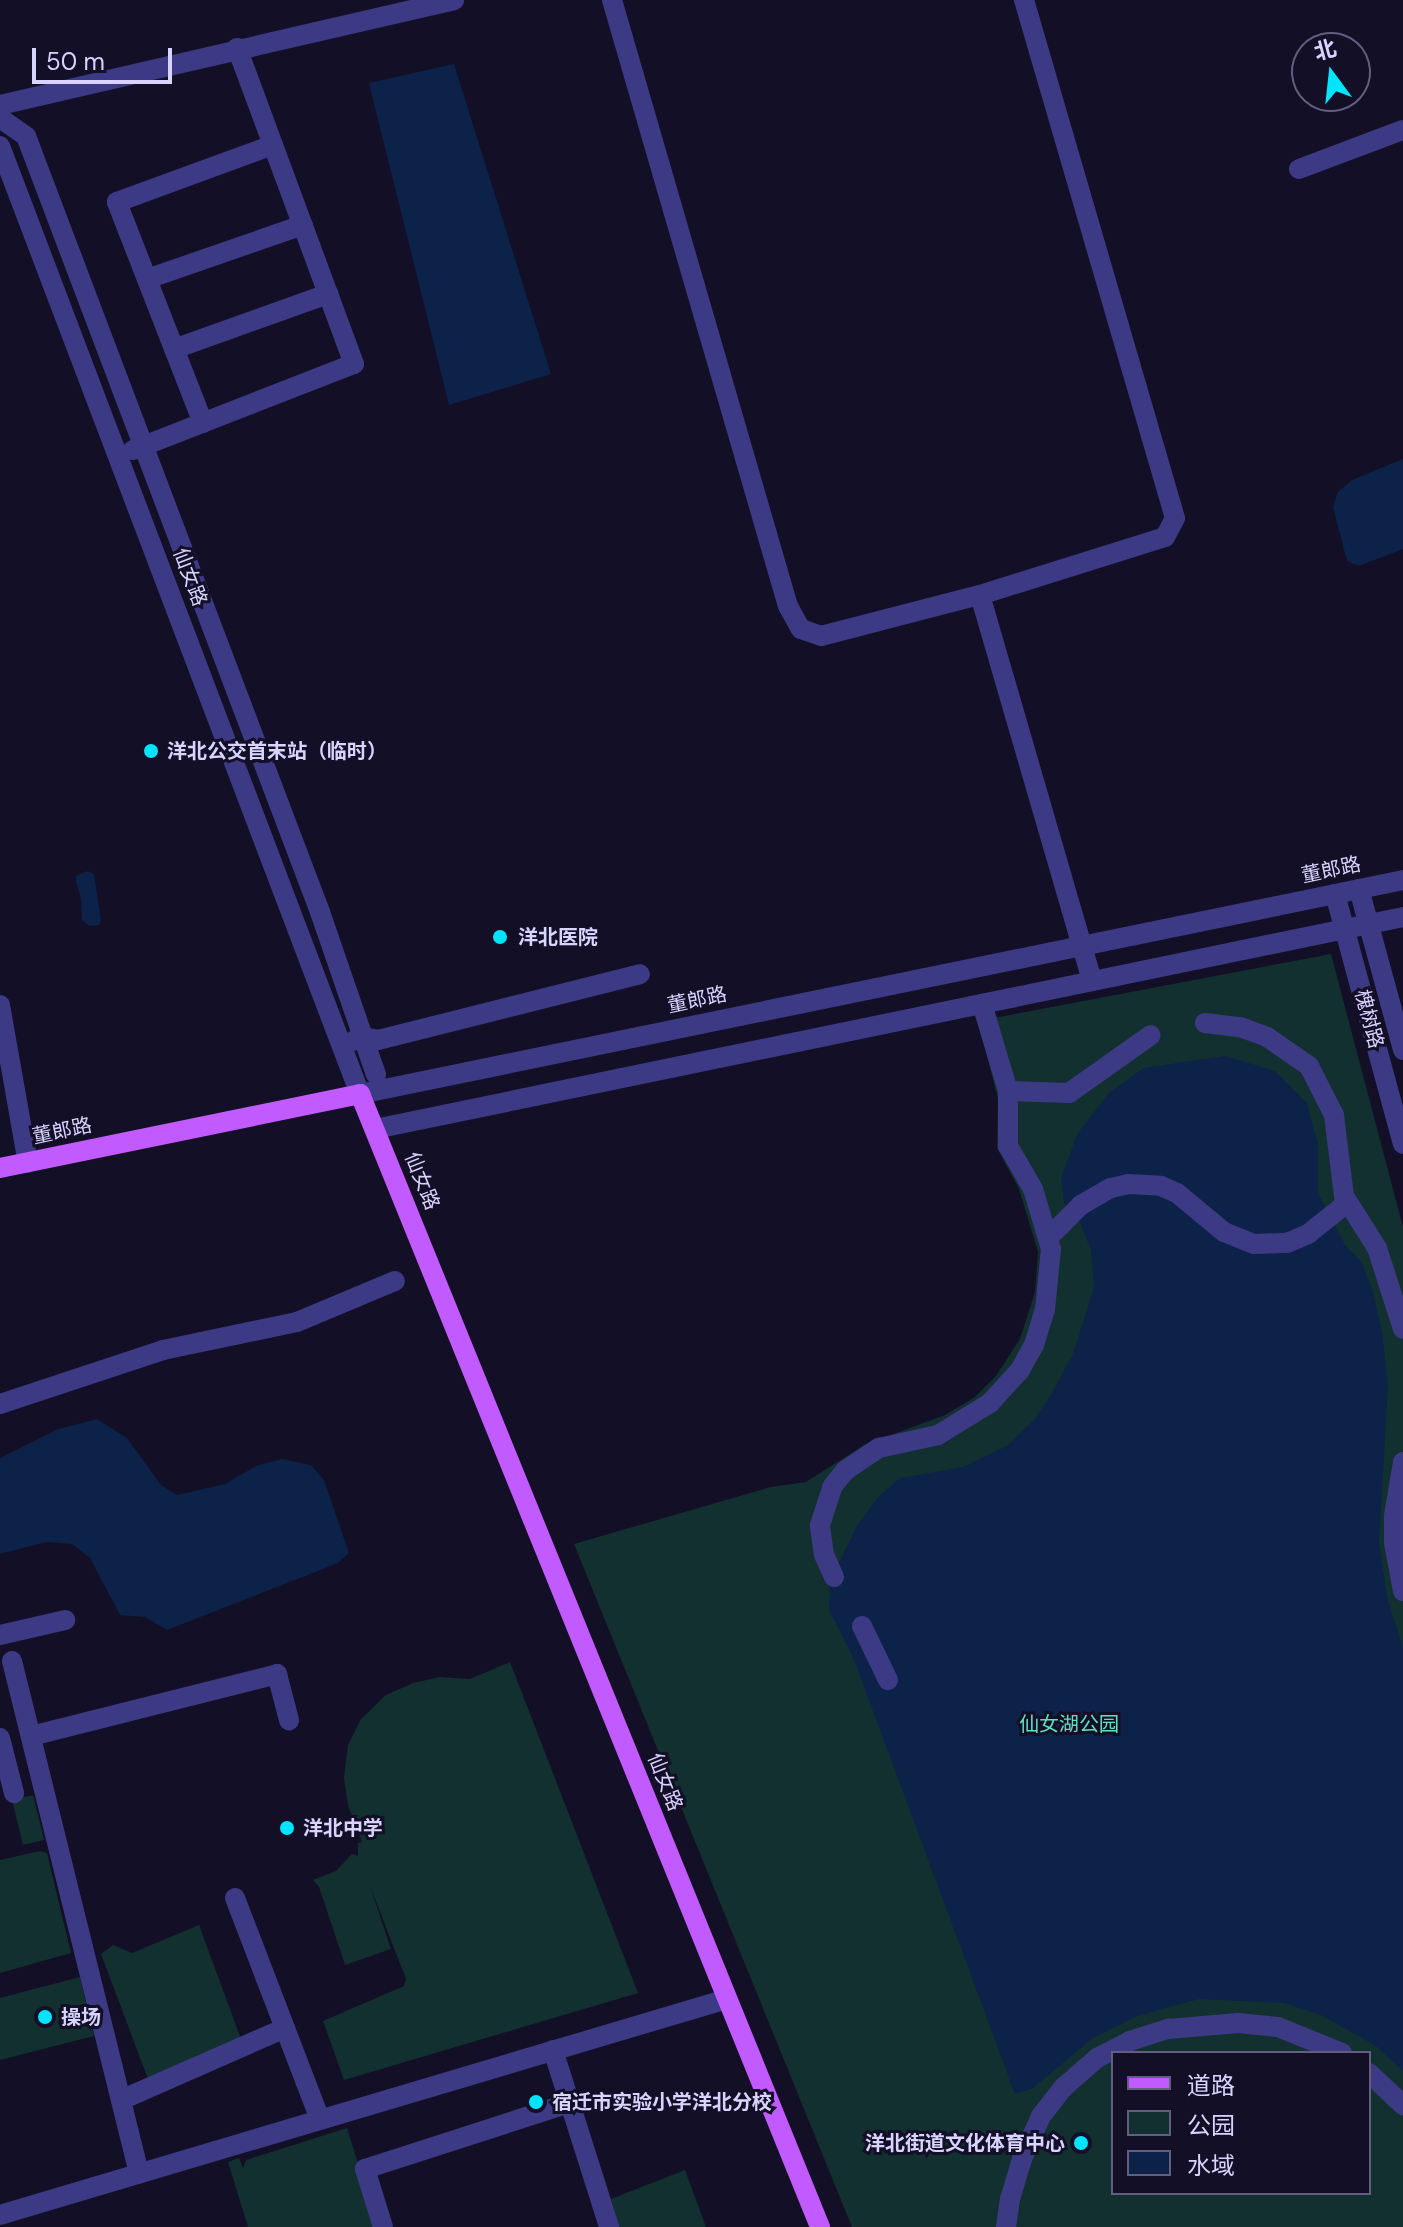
<!DOCTYPE html>
<meta charset="utf-8">
<style>
body{margin:0}
#map{position:relative;width:1403px;height:2227px;overflow:hidden;background:#130f26;font-family:"DM Sans","Noto Sans SC",sans-serif}
div>[style]{position:absolute}
.green>*{inset:0;background:#12302f}
.water>*{inset:0;background:#0c2248}
.minor>*{height:20px;margin:-10px;padding:0 10px;transform-origin:10px;border-radius:10px;background:#3d3a85}
.major>*{height:20px;margin:-10px;padding:0 10px;transform-origin:10px;border-radius:10px;background:#c25bff}
.dots>*{width:22px;height:22px;translate:-50% -50%;box-sizing:border-box;border:4px solid #130f26;border-radius:50%}
span{translate:-50% -50%;white-space:nowrap;text-align:center;line-height:1.15;-webkit-text-stroke:6px #130f26;paint-order:stroke}
.street-label{font-size:20px;color:#d9d4ff}
.poi-label{font-size:20px;color:#d9d4ff;font-weight:700}
.left{translate:0 -50%;text-align:left}
.right{translate:-100% -50%;text-align:right}
.park-label{font-size:20px;color:#5fe0c0}
.legend{position:absolute;left:1111px;top:2051px;width:260px;height:144px;box-sizing:border-box;background:#130f26;border:2px solid #625e7d;margin:0;padding:10px 14px;list-style:none;font-size:24px;color:#d9d4ff}
.legend li{display:flex;align-items:center;gap:16px;height:40px}
.legend b{width:40px;border:2px solid #625e7d}
.north{position:absolute;left:1291px;top:32px;width:80px;height:80px;box-sizing:border-box;background:#130f26;border:2px solid #625e7d;border-radius:50%;rotate:345deg;font-size:22px;font-weight:700;line-height:32px;text-align:center;color:#d9d4ff}
.north::after{content:'';display:block;margin:auto;width:28px;height:36px;background:#00e5ff;clip-path:polygon(50% 0,100% 100%,50% 72%,0 100%)}
.scale{position:absolute;left:32px;top:48px;width:140px;height:36px;box-sizing:border-box;border:4px solid #d9d4ff;border-top:0;padding-left:10px;font-size:24px;line-height:28px;white-space:nowrap;color:#d9d4ff;-webkit-text-stroke:6px #130f26;paint-order:stroke}
</style>
<div id="map">
<div class="green">
<i style="clip-path:polygon(evenodd,1331px 954px,1403px 1227px,1403px 2227px,852px 2227px,574px 1544px,771px 1487px,806px 1482px,864px 1445px,945px 1415px,975px 1397px,996px 1376px,1020px 1339px,1035px 1292px,1038px 1252px,1019px 1189px,997px 1148px,998px 1099px,978px 1021px,1331px 954px,1113px 2053px,1369px 2053px,1369px 2193px,1113px 2193px,1113px 2053px)"></i>
<i style="clip-path:polygon(510px 1662px,638px 1993px,344px 2080px,323px 2021px,404px 1986px,406px 1979px,370px 1886px,391px 1949px,345px 1965px,319px 1887px,313px 1880px,336px 1871px,352px 1854px,358px 1856px,358px 1843px,362px 1842px,348px 1805px,344px 1778px,348px 1745px,361px 1719px,386px 1695px,413px 1683px,440px 1677px,470px 1679px)"></i>
<i style="clip-path:polygon(33px 1795px,44px 1840px,23px 1845px,12px 1800px)"></i>
<i style="clip-path:polygon(40px 1851px,47px 1853px,71px 1953px,0 1973px,0 1860px)"></i>
<i style="clip-path:polygon(199px 1925px,241px 2039px,148px 2079px,101px 1954px,113px 1945px,132px 1953px)"></i>
<i style="clip-path:polygon(80px 1977px,94px 2036px,0 2060px,0 1998px)"></i>
<i style="clip-path:polygon(347px 2128px,378px 2227px,248px 2227px,228px 2162px,239px 2158px,243px 2168px,246px 2160px)"></i>
<i style="clip-path:polygon(685px 2170px,706px 2227px,619px 2227px,611px 2199px)"></i>
</div>
<div class="water">
<i style="clip-path:polygon(454px 64px,551px 374px,449px 405px,369px 83px)"></i>
<i style="clip-path:polygon(1403px 459px,1403px 549px,1359px 566px,1347px 561px,1333px 507px,1338px 492px,1352px 480px)"></i>
<i style="clip-path:polygon(88px 871px,94px 874px,101px 920px,99px 925px,89px 926px,82px 920px,81px 899px,76px 882px,76px 876px)"></i>
<i style="clip-path:polygon(1225px 1056px,1275px 1071px,1307px 1103px,1318px 1145px,1318px 1193px,1345px 1245px,1361px 1261px,1372px 1289px,1382px 1332px,1388px 1386px,1379px 1543px,1388px 1602px,1403px 1647px,1403px 2071px,1376px 2046px,1321px 2015px,1284px 2003px,1199px 1999px,1137px 2016px,1093px 2038px,1033px 2088px,1015px 2094px,853px 1657px,829px 1610px,830px 1581px,857px 1526px,878px 1497px,900px 1478px,963px 1467px,1007px 1446px,1035px 1419px,1052px 1393px,1073px 1354px,1094px 1287px,1091px 1250px,1080px 1223px,1064px 1203px,1061px 1177px,1078px 1133px,1109px 1093px,1144px 1068px)"></i>
<i style="clip-path:polygon(97px 1419px,127px 1438px,161px 1485px,177px 1495px,225px 1484px,256px 1466px,282px 1459px,311px 1465px,324px 1480px,349px 1553px,338px 1563px,167px 1630px,145px 1617px,120px 1615px,90px 1558px,72px 1544px,46px 1542px,0 1554px,0 1458px,58px 1429px)"></i>
</div>
<div class="minor">
<i style="left:612px;top:0;width:631px;rotate:73.81deg"></i>
<i style="left:788px;top:606px;width:26px;rotate:61deg"></i>
<i style="left:801px;top:629px;width:21px;rotate:19deg"></i>
<i style="left:821px;top:636px;width:164px;rotate:-14.5deg"></i>
<i style="left:980px;top:595px;width:194px;rotate:-17.4deg"></i>
<i style="left:1165px;top:537px;width:21px;rotate:-62deg"></i>
<i style="left:1175px;top:518px;width:540px;rotate:-106.25deg"></i>
<i style="left:0;top:105px;width:466px;rotate:-13deg"></i>
<i style="left:0;top:118px;width:32px;rotate:35deg"></i>
<i style="left:26px;top:136px;width:830px;rotate:69.25deg"></i>
<i style="left:320px;top:912px;width:172px;rotate:71deg"></i>
<i style="left:0;top:146px;width:1014px;rotate:69.21deg"></i>
<i style="left:360px;top:1094px;width:1065px;rotate:-11.59deg"></i>
<i style="left:1299px;top:169px;width:111px;rotate:-20.6deg"></i>
<i style="left:147px;top:279px;width:165px;rotate:-19.1deg"></i>
<i style="left:174px;top:349px;width:164px;rotate:-19.7deg"></i>
<i style="left:203px;top:423px;width:237px;rotate:-111.3deg"></i>
<i style="left:117px;top:202px;width:166px;rotate:-20.1deg"></i>
<i style="left:133px;top:450px;width:237px;rotate:-21.3deg"></i>
<i style="left:354px;top:364px;width:337px;rotate:-110.3deg"></i>
<i style="left:980px;top:595px;width:402px;rotate:73.8deg"></i>
<i style="left:1359px;top:889px;width:167px;rotate:74.7deg"></i>
<i style="left:1335px;top:894px;width:259px;rotate:74.8deg"></i>
<i style="left:0;top:1005px;width:160px;rotate:80deg"></i>
<i style="left:1205px;top:1023px;width:35px;rotate:7deg"></i>
<i style="left:1240px;top:1027px;width:29px;rotate:20deg"></i>
<i style="left:1267px;top:1037px;width:51px;rotate:34.6deg"></i>
<i style="left:1309px;top:1066px;width:55px;rotate:63deg"></i>
<i style="left:1334px;top:1115px;width:82px;rotate:83deg"></i>
<i style="left:1344px;top:1196px;width:62px;rotate:57.6deg"></i>
<i style="left:1377px;top:1248px;width:85px;rotate:72.2deg"></i>
<i style="left:353px;top:1041px;width:11px;rotate:-22deg"></i>
<i style="left:363px;top:1037px;width:15px;rotate:11deg"></i>
<i style="left:378px;top:1040px;width:270px;rotate:-14.1deg"></i>
<i style="left:1008px;top:1091px;width:61px;rotate:1.9deg"></i>
<i style="left:1069px;top:1093px;width:100px;rotate:-35.3deg"></i>
<i style="left:375px;top:1129px;width:1050px;rotate:-11.65deg"></i>
<i style="left:1048px;top:1238px;width:47px;rotate:-45deg"></i>
<i style="left:1081px;top:1205px;width:34px;rotate:-30deg"></i>
<i style="left:1111px;top:1188px;width:17px;rotate:-13deg"></i>
<i style="left:1128px;top:1184px;width:33px;rotate:3deg"></i>
<i style="left:1161px;top:1186px;width:17px;rotate:24deg"></i>
<i style="left:1177px;top:1193px;width:61px;rotate:39.7deg"></i>
<i style="left:1224px;top:1232px;width:32px;rotate:22deg"></i>
<i style="left:1254px;top:1244px;width:33px;rotate:-2deg"></i>
<i style="left:1287px;top:1243px;width:23px;rotate:-23deg"></i>
<i style="left:1308px;top:1234px;width:50px;rotate:-38.5deg"></i>
<i style="left:0;top:1404px;width:172px;rotate:-18.3deg"></i>
<i style="left:163px;top:1350px;width:137px;rotate:-11.8deg"></i>
<i style="left:297px;top:1322px;width:106px;rotate:-22.7deg"></i>
<i style="left:1403px;top:1462px;width:55px;rotate:99.5deg"></i>
<i style="left:1394px;top:1516px;width:27px;rotate:90deg"></i>
<i style="left:1394px;top:1543px;width:49px;rotate:79.4deg"></i>
<i style="left:834px;top:1577px;width:24px;rotate:-114deg"></i>
<i style="left:824px;top:1555px;width:30px;rotate:-98deg"></i>
<i style="left:820px;top:1525px;width:40px;rotate:-72deg"></i>
<i style="left:832px;top:1487px;width:22px;rotate:-51deg"></i>
<i style="left:846px;top:1470px;width:40px;rotate:-34deg"></i>
<i style="left:879px;top:1448px;width:60px;rotate:-12.4deg"></i>
<i style="left:938px;top:1435px;width:61px;rotate:-31.6deg"></i>
<i style="left:990px;top:1403px;width:45px;rotate:-47.7deg"></i>
<i style="left:1020px;top:1370px;width:29px;rotate:-61deg"></i>
<i style="left:1034px;top:1345px;width:37px;rotate:-73deg"></i>
<i style="left:1045px;top:1310px;width:61px;rotate:-84.4deg"></i>
<i style="left:1051px;top:1249px;width:63px;rotate:-106.7deg"></i>
<i style="left:1033px;top:1189px;width:50px;rotate:-120.2deg"></i>
<i style="left:1008px;top:1146px;width:55px;rotate:-90deg"></i>
<i style="left:1008px;top:1091px;width:91px;rotate:-106.6deg"></i>
<i style="left:862px;top:1626px;width:60px;rotate:64.3deg"></i>
<i style="left:0;top:1635px;width:67px;rotate:-13deg"></i>
<i style="left:12px;top:1661px;width:528px;rotate:76.07deg"></i>
<i style="left:31px;top:1736px;width:254px;rotate:-14.1deg"></i>
<i style="left:277px;top:1674px;width:48px;rotate:75.4deg"></i>
<i style="left:0;top:1738px;width:57px;rotate:75.7deg"></i>
<i style="left:235px;top:1898px;width:237px;rotate:69deg"></i>
<i style="left:553px;top:2050px;width:186px;rotate:72.4deg"></i>
<i style="left:1369px;top:2073px;width:47px;rotate:43.3deg"></i>
<i style="left:121px;top:2100px;width:179px;rotate:-23.7deg"></i>
<i style="left:0;top:2215px;width:758px;rotate:-16.55deg"></i>
<i style="left:383px;top:2227px;width:61px;rotate:-107.2deg"></i>
<i style="left:365px;top:2169px;width:214px;rotate:-17.9deg"></i>
<i style="left:1006px;top:2227px;width:28px;rotate:-82deg"></i>
<i style="left:1010px;top:2199px;width:42px;rotate:-73.3deg"></i>
<i style="left:1022px;top:2159px;width:47px;rotate:-66.2deg"></i>
<i style="left:1041px;top:2116px;width:37px;rotate:-52deg"></i>
<i style="left:1064px;top:2087px;width:44px;rotate:-41.3deg"></i>
<i style="left:1097px;top:2058px;width:37px;rotate:-27deg"></i>
<i style="left:1130px;top:2041px;width:40px;rotate:-18deg"></i>
<i style="left:1168px;top:2029px;width:70px;rotate:-4.9deg"></i>
<i style="left:1238px;top:2023px;width:40px;rotate:5.7deg"></i>
<i style="left:1278px;top:2027px;width:69px;rotate:22.1deg"></i>
</div>
<div class="major">
<i style="left:0;top:1168px;width:368px;rotate:-11.6deg"></i>
<i style="left:360px;top:1094px;width:1223px;rotate:67.9deg"></i>
</div>
<div class="dots">
<i style="left:151px;top:751px;background:#00e5ff"></i>
<i style="left:500px;top:937px;background:#00e5ff"></i>
<i style="left:287px;top:1828px;background:#00e5ff"></i>
<i style="left:45px;top:2017px;background:#00e5ff"></i>
<i style="left:536px;top:2102px;background:#00e5ff"></i>
<i style="left:1081px;top:2143px;background:#00e5ff"></i>
</div>
<div class="street-label">
<span style="left:190px;top:577px;rotate:69deg">仙女路</span>
<span style="left:1331px;top:870px;rotate:-12deg">董郎路</span>
<span style="left:697px;top:1000px;rotate:-12deg">董郎路</span>
<span style="left:1369px;top:1019px;rotate:75deg">槐树路</span>
<span style="left:62px;top:1131px;rotate:-12deg">董郎路</span>
<span style="left:422px;top:1181px;rotate:68deg">仙女路</span>
<span style="left:665px;top:1782px;rotate:68deg">仙女路</span>
</div>
<div class="poi-label">
<span class="left" style="left:167px;top:751px">洋北公交首末站（临时）</span>
<span class="left" style="left:518px;top:937px">洋北医院</span>
<span class="left" style="left:303px;top:1828px">洋北中学</span>
<span class="left" style="left:61px;top:2017px">操场</span>
<span class="left" style="left:552px;top:2102px">宿迁市实验小学洋北分校</span>
<span class="right" style="left:1065px;top:2143px">洋北街道文化体育中心</span>
</div>
<div class="park-label">
<span style="left:1069px;top:1724px">仙女湖公园</span>
</div>
<ul class="legend">
<li><b style="height:10px;background:#c25bff"></b>道路</li>
<li><b style="height:22px;background:#12302f"></b>公园</li>
<li><b style="height:22px;background:#0c2248"></b>水域</li>
</ul>
<div class="north">北</div>
<div class="scale">50 m</div>
</div>
